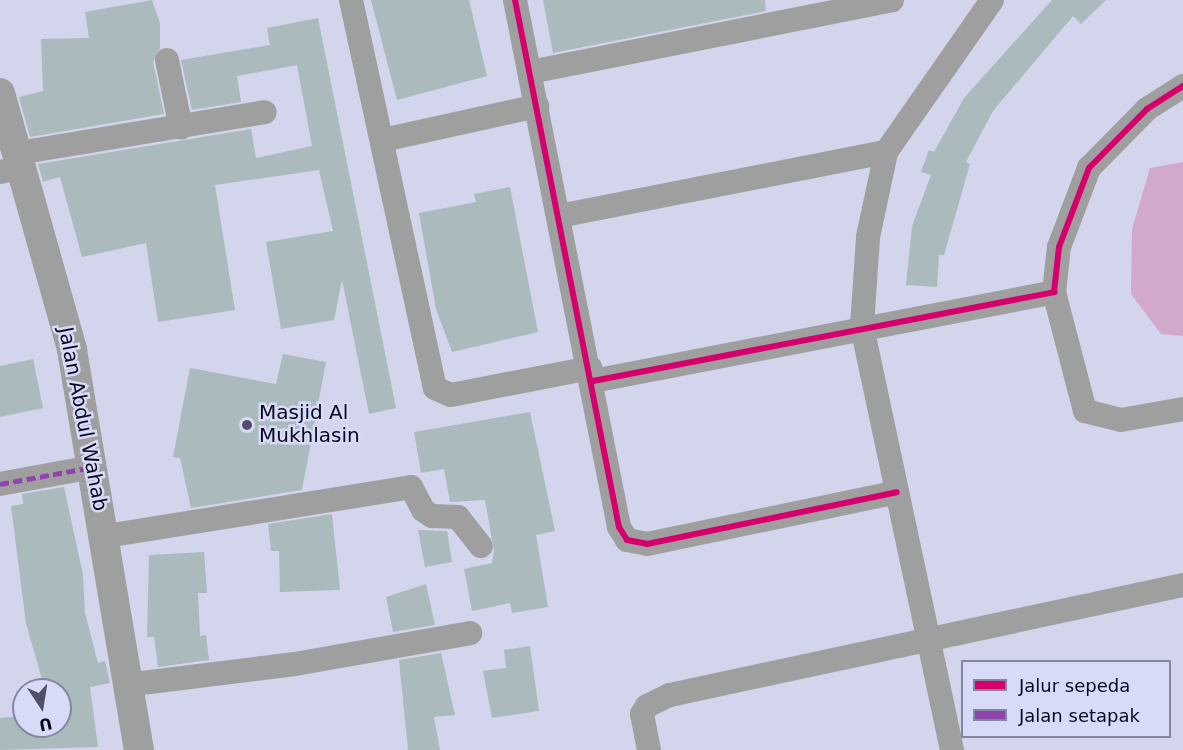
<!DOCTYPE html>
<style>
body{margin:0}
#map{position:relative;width:1183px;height:750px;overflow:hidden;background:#d2d5ec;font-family:"DejaVu Sans",sans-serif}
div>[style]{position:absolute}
.water>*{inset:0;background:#d2a9cb}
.building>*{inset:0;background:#abbabd}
.minor>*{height:24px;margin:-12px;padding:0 12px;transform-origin:12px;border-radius:12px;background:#9f9f9f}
.tertiary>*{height:30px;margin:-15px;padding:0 15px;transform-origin:15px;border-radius:15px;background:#9f9f9f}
.quiet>*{height:4.5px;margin-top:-2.25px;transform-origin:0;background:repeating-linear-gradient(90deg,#8e44ad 0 9px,transparent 0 13.5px)}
.cycleway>*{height:6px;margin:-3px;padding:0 3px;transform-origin:3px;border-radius:3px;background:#d6006c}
.dots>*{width:16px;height:16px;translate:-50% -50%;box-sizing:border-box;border:3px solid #d8dbf7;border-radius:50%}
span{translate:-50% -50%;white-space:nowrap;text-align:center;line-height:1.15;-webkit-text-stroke:5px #d8dbf7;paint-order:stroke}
.poi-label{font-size:20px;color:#08081f}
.left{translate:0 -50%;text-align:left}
.street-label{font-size:20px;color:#08081f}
.legend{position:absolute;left:961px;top:660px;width:210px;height:78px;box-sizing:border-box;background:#d8dbf7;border:2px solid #8587a1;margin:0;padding:8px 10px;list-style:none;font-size:18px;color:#08081f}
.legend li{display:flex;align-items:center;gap:12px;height:30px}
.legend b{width:30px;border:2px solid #8587a1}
.north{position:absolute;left:12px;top:678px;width:60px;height:60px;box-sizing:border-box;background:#d8dbf7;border:2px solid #8587a1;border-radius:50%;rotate:168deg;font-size:16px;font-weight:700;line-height:24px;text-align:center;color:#08081f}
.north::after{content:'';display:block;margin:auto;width:21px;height:27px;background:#4f5067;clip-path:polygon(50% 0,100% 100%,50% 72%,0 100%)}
</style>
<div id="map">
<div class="water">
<i style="clip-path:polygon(1183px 162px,1183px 336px,1161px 334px,1131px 294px,1132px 229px,1150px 168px)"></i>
</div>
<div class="building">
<i style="clip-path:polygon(152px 0,160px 23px,160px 48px,153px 62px,164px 114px,30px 137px,19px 97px,43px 91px,41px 39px,89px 38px,85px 12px)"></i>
<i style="clip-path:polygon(371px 0,469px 0,487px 76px,397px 100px)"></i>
<i style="clip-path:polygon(543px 0,765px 0,766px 11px,553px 53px)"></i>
<i style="clip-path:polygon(1052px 0,1106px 0,1081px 24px,1073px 16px,993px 111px,966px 162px,970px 164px,944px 255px,939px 255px,937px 287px,906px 285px,912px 226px,931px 175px,921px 172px,929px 150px,934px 152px,964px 98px)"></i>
<i style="clip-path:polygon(318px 18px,396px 408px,369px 414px,342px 280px,334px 320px,281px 329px,266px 242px,333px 231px,319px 170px,215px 185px,235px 310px,158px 322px,146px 243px,82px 257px,60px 177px,43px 182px,38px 164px,251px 129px,256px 158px,312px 146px,297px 65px,237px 76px,241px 102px,192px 110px,181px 60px,270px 45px,267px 28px)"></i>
<i style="clip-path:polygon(510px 187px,538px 332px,452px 352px,436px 309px,419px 213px,476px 202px,474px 194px)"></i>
<i style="clip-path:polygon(283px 354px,326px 362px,302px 490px,191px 508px,180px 458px,173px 457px,190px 368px,276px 384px)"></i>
<i style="clip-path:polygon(33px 359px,43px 408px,0 417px,0 366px)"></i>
<i style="clip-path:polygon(530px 412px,555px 531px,536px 535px,548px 607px,512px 613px,510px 603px,472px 611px,464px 569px,492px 563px,494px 551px,485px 500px,450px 502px,444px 469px,421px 473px,414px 432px)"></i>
<i style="clip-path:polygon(64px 487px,83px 575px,85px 613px,98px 663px,105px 661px,110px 683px,90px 687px,98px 747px,0 750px,0 718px,24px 716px,24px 726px,60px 726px,60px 690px,45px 690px,26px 623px,11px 506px,23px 504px,22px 494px)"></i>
<i style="clip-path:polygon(332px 514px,340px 590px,280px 592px,279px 551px,271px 551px,268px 524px)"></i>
<i style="clip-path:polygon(418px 530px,447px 531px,452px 562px,425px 567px)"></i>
<i style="clip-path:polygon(204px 552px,207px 593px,198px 593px,200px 636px,206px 635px,209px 660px,158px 667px,154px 637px,147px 637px,149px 555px)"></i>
<i style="clip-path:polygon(426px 584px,435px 625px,393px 632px,386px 597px)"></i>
<i style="clip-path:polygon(530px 646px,539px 711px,492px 718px,483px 671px,506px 668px,504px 650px)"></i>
<i style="clip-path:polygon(441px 653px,455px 715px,434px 717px,440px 750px,408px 750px,399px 660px)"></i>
</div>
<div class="minor">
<i style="left:351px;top:0;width:397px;rotate:77.8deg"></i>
<i style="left:435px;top:388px;width:17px;rotate:24deg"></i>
<i style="left:451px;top:395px;width:142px;rotate:-11deg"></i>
<i style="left:515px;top:0;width:537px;rotate:78.84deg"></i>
<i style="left:619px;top:527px;width:15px;rotate:58deg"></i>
<i style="left:627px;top:540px;width:20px;rotate:11deg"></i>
<i style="left:647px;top:544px;width:255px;rotate:-11.7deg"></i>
<i style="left:167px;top:60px;width:69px;rotate:78.4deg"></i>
<i style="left:530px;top:72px;width:369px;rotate:-11.2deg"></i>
<i style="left:383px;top:140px;width:158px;rotate:-12.4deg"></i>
<i style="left:18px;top:153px;width:250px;rotate:-9.4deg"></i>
<i style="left:0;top:172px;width:23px;rotate:-13deg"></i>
<i style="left:559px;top:216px;width:333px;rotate:-11.1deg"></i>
<i style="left:1054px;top:292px;width:123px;rotate:75.4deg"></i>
<i style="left:1085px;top:411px;width:37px;rotate:14deg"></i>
<i style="left:1121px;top:420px;width:63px;rotate:-10.1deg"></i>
<i style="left:593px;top:381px;width:470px;rotate:-10.9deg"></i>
<i style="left:1054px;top:292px;width:45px;rotate:-83.7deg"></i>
<i style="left:1059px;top:247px;width:85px;rotate:-69.2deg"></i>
<i style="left:1089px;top:168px;width:83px;rotate:-45.5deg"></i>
<i style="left:1147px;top:109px;width:43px;rotate:-32.6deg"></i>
<i style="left:0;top:484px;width:95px;rotate:-10.4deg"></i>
<i style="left:106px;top:536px;width:309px;rotate:-9.1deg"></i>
<i style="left:411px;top:487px;width:26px;rotate:62deg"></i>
<i style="left:423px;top:510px;width:11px;rotate:34deg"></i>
<i style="left:432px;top:516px;width:26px;rotate:2deg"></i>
<i style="left:458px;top:517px;width:37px;rotate:52deg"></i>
<i style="left:126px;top:685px;width:170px;rotate:-7.1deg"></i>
<i style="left:295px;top:664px;width:178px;rotate:-10deg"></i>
<i style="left:649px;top:750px;width:37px;rotate:-101deg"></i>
<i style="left:642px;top:714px;width:9px;rotate:-58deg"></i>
<i style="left:647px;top:706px;width:25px;rotate:-26deg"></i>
<i style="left:670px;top:695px;width:525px;rotate:-12.1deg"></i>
<i style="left:952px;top:750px;width:433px;rotate:-102deg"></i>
<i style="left:862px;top:326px;width:89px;rotate:-86.1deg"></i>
<i style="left:868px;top:237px;width:87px;rotate:-78deg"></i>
<i style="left:886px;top:152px;width:185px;rotate:-55.1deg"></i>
</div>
<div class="tertiary">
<i style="left:0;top:93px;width:267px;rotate:74.3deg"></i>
<i style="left:72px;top:350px;width:406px;rotate:80.5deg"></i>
</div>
<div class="quiet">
<i style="left:0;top:484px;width:95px;rotate:-10.4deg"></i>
</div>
<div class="cycleway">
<i style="left:515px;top:0;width:537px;rotate:78.84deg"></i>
<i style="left:619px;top:527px;width:15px;rotate:58deg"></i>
<i style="left:627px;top:540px;width:20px;rotate:11deg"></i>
<i style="left:647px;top:544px;width:255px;rotate:-11.7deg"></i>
<i style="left:593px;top:381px;width:470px;rotate:-10.9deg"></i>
<i style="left:1054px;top:292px;width:45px;rotate:-83.7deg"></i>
<i style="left:1059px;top:247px;width:85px;rotate:-69.2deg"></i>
<i style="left:1089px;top:168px;width:83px;rotate:-45.5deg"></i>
<i style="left:1147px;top:109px;width:43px;rotate:-32.6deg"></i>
</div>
<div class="dots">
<i style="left:247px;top:425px;background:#4f5067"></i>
</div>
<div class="poi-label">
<span class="left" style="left:259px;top:424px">Masjid Al<br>Mukhlasin</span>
</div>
<div class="street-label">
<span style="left:83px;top:419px;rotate:79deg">Jalan Abdul Wahab</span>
</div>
<ul class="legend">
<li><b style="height:8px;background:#d6006c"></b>Jalur sepeda</li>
<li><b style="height:8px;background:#8e44ad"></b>Jalan setapak</li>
</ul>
<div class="north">U</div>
</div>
